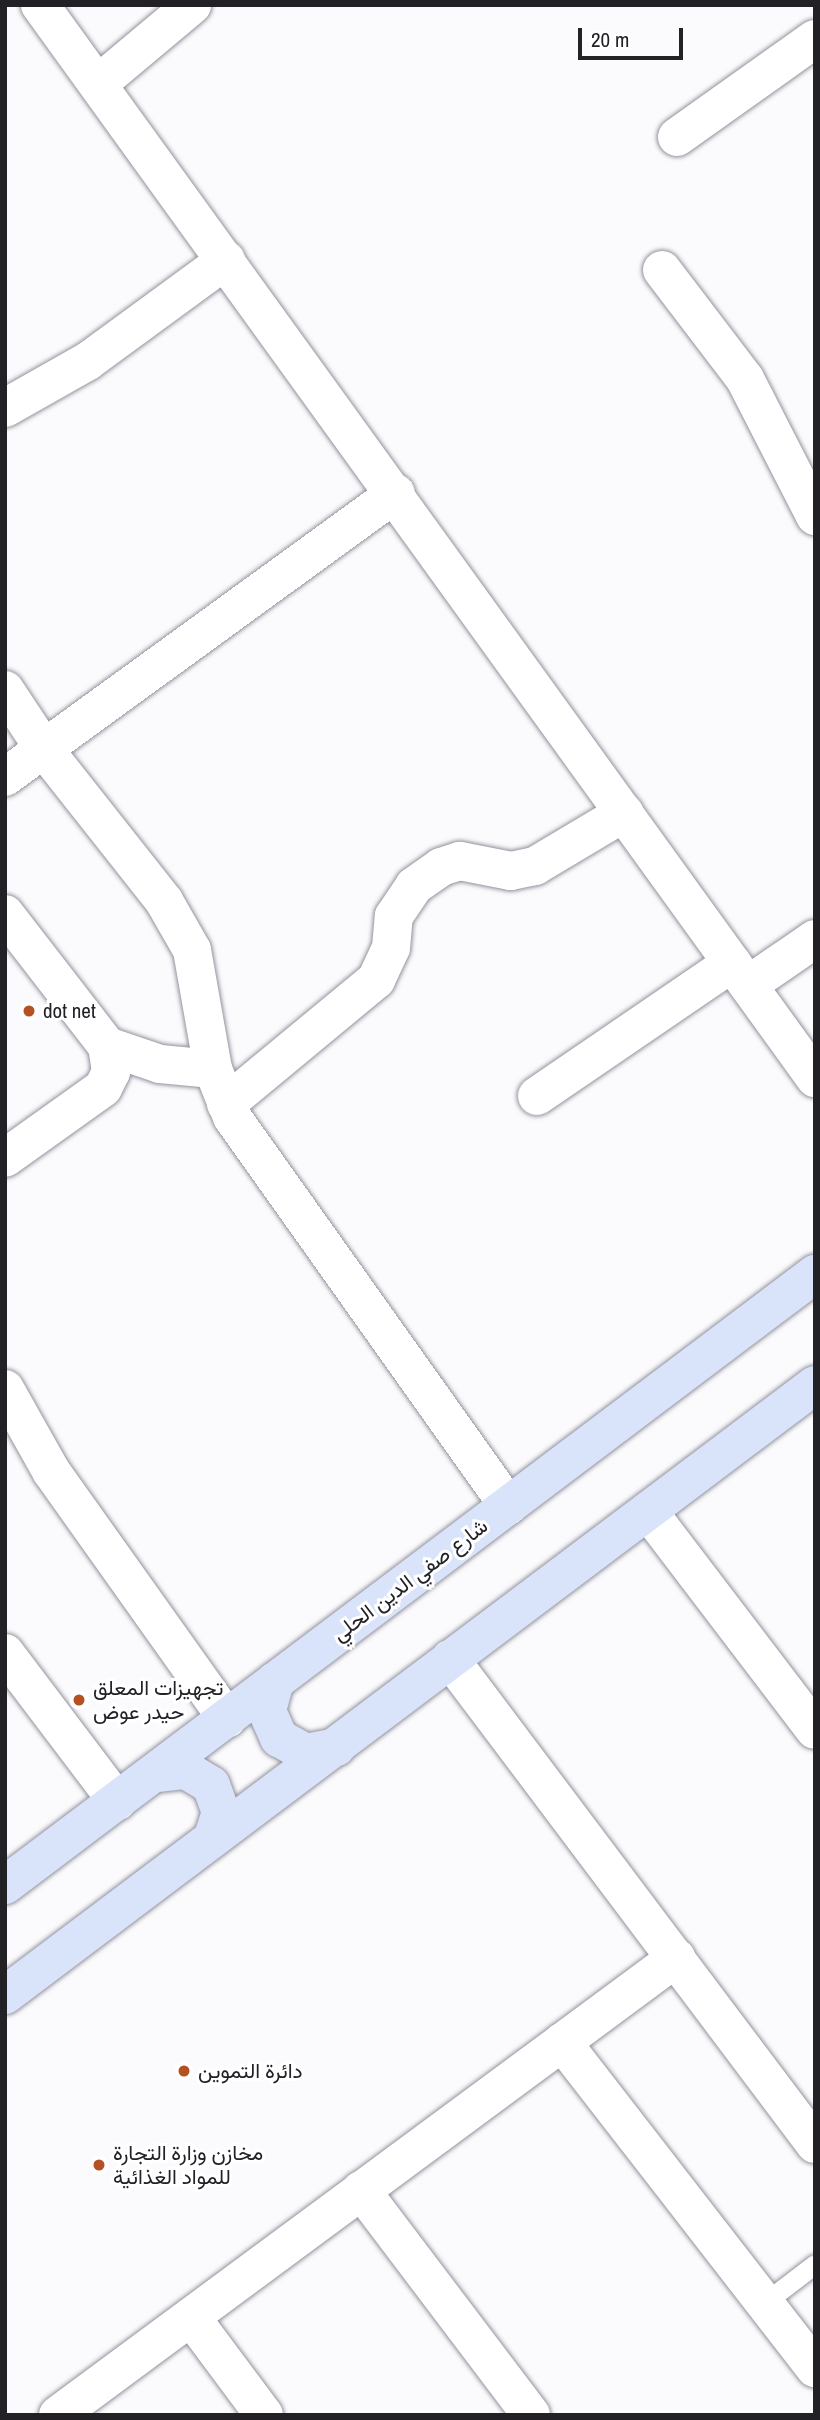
<!DOCTYPE html>
<meta charset="utf-8">
<style>
body{margin:0}
#map{position:relative;width:820px;height:2420px;overflow:hidden;background:#fbfbfd;font-family:"Archivo Narrow",Vazirmatn,sans-serif}
div>[style]{position:absolute}
.roads{filter:drop-shadow(0 0 2px #93929e) drop-shadow(0 0 2px #93929e)}
.service>*{height:19px;margin:-9.5px;padding:0 9.5px;transform-origin:9.5px;border-radius:9.5px;background:#fff}
.minor>*{height:38px;margin:-19px;padding:0 19px;transform-origin:19px;border-radius:19px;background:#fff}
.primary>*{height:38px;margin:-19px;padding:0 19px;transform-origin:19px;border-radius:19px;background:#d9e4fa}
.dots>*{width:19px;height:19px;translate:-50% -50%;box-sizing:border-box;border:4px solid #fff;border-radius:50%}
span{translate:-50% -50%;white-space:nowrap;text-align:center;line-height:1.15;-webkit-text-stroke:6px #fff;paint-order:stroke}
.poi-label{font-size:21px;color:#212126}
.left{translate:0 -50%;text-align:left}
.street-label{font-size:21px;color:#212126}
.frame{position:absolute;inset:0;border:7px solid #212126;pointer-events:none}
.scale{position:absolute;left:578px;top:28px;width:105px;height:32px;box-sizing:border-box;border:4px solid #212126;border-top:0;padding-left:9px;font-size:21px;line-height:24px;white-space:nowrap;color:#212126;-webkit-text-stroke:5px #fff;paint-order:stroke}
</style>
<div id="map">
<div class="roads">
<div class="service">
<i style="left:764px;top:2303px;width:64px;rotate:-37.4deg"></i>
</div>
<div class="minor">
<i style="left:40px;top:5px;width:1324px;rotate:54.16deg"></i>
<i style="left:98px;top:84px;width:123px;rotate:-40deg"></i>
<i style="left:677px;top:137px;width:169px;rotate:-35.4deg"></i>
<i style="left:662px;top:270px;width:137px;rotate:52.7deg"></i>
<i style="left:745px;top:379px;width:154px;rotate:62.9deg"></i>
<i style="left:5px;top:408px;width:95px;rotate:-29.5deg"></i>
<i style="left:88px;top:361px;width:171px;rotate:-36.2deg"></i>
<i style="left:5px;top:690px;width:71px;rotate:56.5deg"></i>
<i style="left:44px;top:749px;width:194px;rotate:51.7deg"></i>
<i style="left:164px;top:901px;width:56px;rotate:60.3deg"></i>
<i style="left:192px;top:950px;width:121px;rotate:80deg"></i>
<i style="left:213px;top:1069px;width:52px;rotate:68.4deg"></i>
<i style="left:232px;top:1117px;width:477px;rotate:54.6deg"></i>
<i style="left:5px;top:777px;width:483px;rotate:-36deg"></i>
<i style="left:5px;top:914px;width:167px;rotate:52.3deg"></i>
<i style="left:107px;top:1046px;width:26px;rotate:81deg"></i>
<i style="left:111px;top:1072px;width:18px;rotate:117deg"></i>
<i style="left:103px;top:1088px;width:120px;rotate:144.5deg"></i>
<i style="left:748px;top:985px;width:81px;rotate:-34.5deg"></i>
<i style="left:107px;top:1046px;width:56px;rotate:18.8deg"></i>
<i style="left:160px;top:1064px;width:53px;rotate:5.4deg"></i>
<i style="left:537px;top:1096px;width:236px;rotate:-34.3deg"></i>
<i style="left:226px;top:1104px;width:195px;rotate:-39.6deg"></i>
<i style="left:376px;top:980px;width:35px;rotate:-65deg"></i>
<i style="left:391px;top:948px;width:32px;rotate:-85deg"></i>
<i style="left:394px;top:916px;width:36px;rotate:-56deg"></i>
<i style="left:414px;top:886px;width:33px;rotate:-35deg"></i>
<i style="left:441px;top:867px;width:20px;rotate:-18deg"></i>
<i style="left:460px;top:861px;width:52px;rotate:11.1deg"></i>
<i style="left:511px;top:871px;width:25px;rotate:-12deg"></i>
<i style="left:535px;top:866px;width:104px;rotate:-30.8deg"></i>
<i style="left:5px;top:1389px;width:94px;rotate:60.7deg"></i>
<i style="left:51px;top:1471px;width:304px;rotate:54.6deg"></i>
<i style="left:648px;top:1511px;width:275px;rotate:52.7deg"></i>
<i style="left:5px;top:1653px;width:186px;rotate:52.9deg"></i>
<i style="left:450px;top:1659px;width:607px;rotate:53.04deg"></i>
<i style="left:562px;top:2042px;width:413px;rotate:52.2deg"></i>
<i style="left:361px;top:2190px;width:282px;rotate:52.9deg"></i>
<i style="left:191px;top:2317px;width:122px;rotate:53.3deg"></i>
<i style="left:58px;top:2415px;width:769px;rotate:-36.48deg"></i>
</div>
<div class="primary">
<i style="left:275px;top:1681px;width:31px;rotate:105deg"></i>
<i style="left:267px;top:1711px;width:30px;rotate:66deg"></i>
<i style="left:279px;top:1738px;width:31px;rotate:29deg"></i>
<i style="left:306px;top:1753px;width:31px;rotate:-11deg"></i>
<i style="left:157px;top:1773px;width:29px;rotate:-6deg"></i>
<i style="left:186px;top:1770px;width:29px;rotate:31deg"></i>
<i style="left:211px;top:1785px;width:29px;rotate:70deg"></i>
<i style="left:221px;top:1812px;width:28px;rotate:108deg"></i>
<i style="left:5px;top:1885px;width:1015px;rotate:-37.03deg"></i>
<i style="left:5px;top:1995px;width:1014px;rotate:-36.98deg"></i>
</div>
</div>
<div class="dots">
<i style="left:29px;top:1011px;background:#b55023"></i>
<i style="left:79px;top:1700px;background:#b55023"></i>
<i style="left:184px;top:2071px;background:#b55023"></i>
<i style="left:99px;top:2165px;background:#b55023"></i>
</div>
<div class="poi-label">
<span class="left" style="left:43px;top:1011px">dot net</span>
<span class="left" style="left:93px;top:1700px">تجهيزات المعلق<br>حيدر عوض</span>
<span class="left" style="left:198px;top:2071px">دائرة التموين</span>
<span class="left" style="left:113px;top:2165px">مخازن وزارة التجارة<br>للمواد الغذائية</span>
</div>
<div class="street-label">
<span style="left:410px;top:1580px;rotate:-37deg">شارع صفي الدين الحلي</span>
</div>
<div class="frame"></div>
<div class="scale">20 m</div>
</div>
